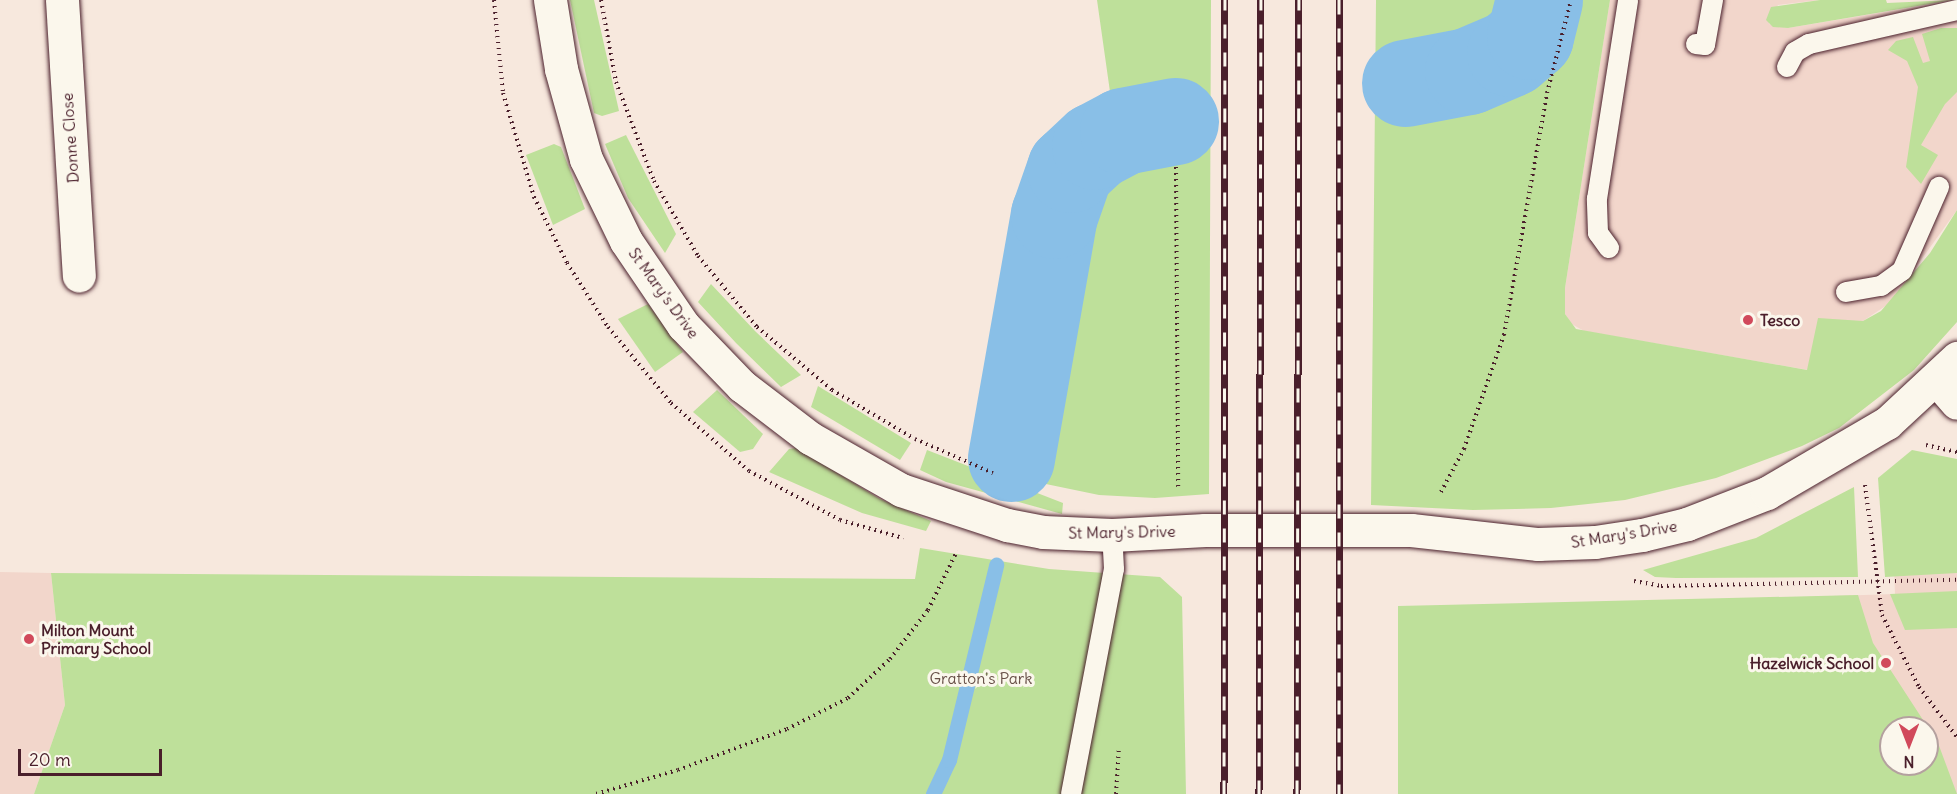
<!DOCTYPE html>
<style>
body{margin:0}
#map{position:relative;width:1957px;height:794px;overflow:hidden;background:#f7e8dd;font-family:Delius,sans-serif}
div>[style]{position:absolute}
.built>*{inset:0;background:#f2d6cb}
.green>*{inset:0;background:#bee09a}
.stream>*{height:15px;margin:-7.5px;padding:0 7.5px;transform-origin:7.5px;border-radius:7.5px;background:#89bfe7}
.river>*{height:87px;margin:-43.5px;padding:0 43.5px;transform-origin:43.5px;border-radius:43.5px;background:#89bfe7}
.path>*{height:4px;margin-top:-2px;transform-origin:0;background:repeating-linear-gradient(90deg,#4a1f2b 0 1.5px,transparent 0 6px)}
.roads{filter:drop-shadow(0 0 2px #4a1f2b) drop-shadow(0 0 2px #4a1f2b)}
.service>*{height:20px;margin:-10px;padding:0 10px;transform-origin:10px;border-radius:10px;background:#fbf7ec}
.minor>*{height:33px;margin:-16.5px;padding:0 16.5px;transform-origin:16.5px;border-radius:16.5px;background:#fbf7ec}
.rail>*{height:7px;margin-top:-3.5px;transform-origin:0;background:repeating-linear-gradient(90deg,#fbf7ec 0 14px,#4a1f2b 0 28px);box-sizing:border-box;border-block:2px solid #4a1f2b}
.dots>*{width:16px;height:16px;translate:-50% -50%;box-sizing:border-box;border:3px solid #fbf7ec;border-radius:50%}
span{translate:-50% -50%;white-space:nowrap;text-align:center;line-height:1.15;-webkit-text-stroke:6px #fbf7ec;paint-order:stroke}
.street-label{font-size:16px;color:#4a1f2b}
.poi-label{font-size:16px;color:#4a1f2b;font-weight:700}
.left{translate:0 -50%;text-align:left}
.right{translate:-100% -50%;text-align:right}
.park-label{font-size:16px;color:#674f47}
.north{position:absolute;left:1879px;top:716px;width:60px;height:60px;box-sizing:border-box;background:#fbf7ec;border:2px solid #b4a19f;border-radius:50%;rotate:180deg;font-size:16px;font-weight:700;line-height:24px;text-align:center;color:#4a1f2b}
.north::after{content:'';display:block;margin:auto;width:21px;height:27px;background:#d1495b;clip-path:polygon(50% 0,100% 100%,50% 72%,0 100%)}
.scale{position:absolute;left:18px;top:749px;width:144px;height:27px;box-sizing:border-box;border:3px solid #4a1f2b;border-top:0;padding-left:8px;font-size:18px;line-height:21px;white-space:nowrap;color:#4a1f2b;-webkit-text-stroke:4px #fbf7ec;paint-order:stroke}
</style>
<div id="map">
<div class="built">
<i style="clip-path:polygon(1610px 0,1820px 0,1778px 5px,1769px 24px,1788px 28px,1957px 0,1957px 210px,1890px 303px,1863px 321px,1843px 321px,1808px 370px,1584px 331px,1570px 323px,1565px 314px,1565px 288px)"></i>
<i style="clip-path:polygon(evenodd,1957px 478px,1957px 794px,1909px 794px,1767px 598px,1895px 594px,1893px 544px,1957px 478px,1891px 728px,1927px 728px,1927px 764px,1891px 764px,1891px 728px)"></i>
<i style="clip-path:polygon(0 572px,51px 573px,65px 705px,34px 794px,0 794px)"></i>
</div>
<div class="green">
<i style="clip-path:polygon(570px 0,594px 0,619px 111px,602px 116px,594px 113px)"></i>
<i style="clip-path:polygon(1097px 0,1211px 0,1209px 494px,1155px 498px,1099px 495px,1041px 483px,993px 465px,1038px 214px,1044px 188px,1060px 159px,1059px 126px,1112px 106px)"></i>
<i style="clip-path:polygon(1376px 0,1610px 0,1565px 288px,1565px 314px,1576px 329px,1807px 370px,1818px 318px,1863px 321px,1881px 311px,1930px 253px,1957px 210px,1957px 322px,1914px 370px,1839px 428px,1802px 446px,1716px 478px,1625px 500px,1551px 508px,1473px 510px,1371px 505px)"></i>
<i style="clip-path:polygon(1820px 0,1886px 0,1887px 3px,1953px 0,1788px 28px,1773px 27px,1766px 20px,1771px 7px)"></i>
<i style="clip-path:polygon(1941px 28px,1957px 28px,1957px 92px,1945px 104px,1921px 145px,1938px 155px,1921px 184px,1906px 167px,1918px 87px,1907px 61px,1888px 50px,1896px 41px,1913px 37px,1923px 63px,1930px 61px,1922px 34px)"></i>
<i style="clip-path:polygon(626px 135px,676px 234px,665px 253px,628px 198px,605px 144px)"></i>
<i style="clip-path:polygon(554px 144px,561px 147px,585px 209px,553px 225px,526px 155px)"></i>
<i style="clip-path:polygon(711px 284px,755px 331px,801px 375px,781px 387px,736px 343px,698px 302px)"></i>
<i style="clip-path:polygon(648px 304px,683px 352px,655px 372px,618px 319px)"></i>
<i style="clip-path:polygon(818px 386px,911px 443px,900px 460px,811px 407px)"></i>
<i style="clip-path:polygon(717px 390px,763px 434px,753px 449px,740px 452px,693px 412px)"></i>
<i style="clip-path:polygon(796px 448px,880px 499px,931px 521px,926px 531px,862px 513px,769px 472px,789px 449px)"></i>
<i style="clip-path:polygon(927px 450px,1063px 503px,1062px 514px,946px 482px,920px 470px)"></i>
<i style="clip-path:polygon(1912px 450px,1957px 459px,1957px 573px,1885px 577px,1878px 478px)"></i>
<i style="clip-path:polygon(1854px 487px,1858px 577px,1676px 578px,1655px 577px,1643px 570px,1756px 538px)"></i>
<i style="clip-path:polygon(920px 548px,1049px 569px,1160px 577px,1182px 597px,1186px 794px,34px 794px,65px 705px,51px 573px,915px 579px)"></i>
<i style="clip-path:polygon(1957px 591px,1957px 628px,1905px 630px,1890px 594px)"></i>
<i style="clip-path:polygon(evenodd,1858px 595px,1873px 643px,1938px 743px,1957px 794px,1398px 794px,1398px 606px,1858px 595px,1891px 728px,1927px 728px,1927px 764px,1891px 764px,1891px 728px)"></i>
</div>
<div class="stream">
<i style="left:933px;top:794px;width:38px;rotate:-65deg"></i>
<i style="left:949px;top:760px;width:201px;rotate:-76.4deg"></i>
</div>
<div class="river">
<i style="left:1405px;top:83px;width:64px;rotate:-10.8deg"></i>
<i style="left:1468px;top:71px;width:46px;rotate:-23.2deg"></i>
<i style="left:1510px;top:53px;width:26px;rotate:-40deg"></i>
<i style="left:1530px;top:36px;width:37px;rotate:-76deg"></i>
<i style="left:1011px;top:458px;width:247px;rotate:-80deg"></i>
<i style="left:1054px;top:215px;width:49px;rotate:-70.8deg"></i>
<i style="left:1070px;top:169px;width:34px;rotate:-43deg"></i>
<i style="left:1095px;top:146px;width:32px;rotate:-28deg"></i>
<i style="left:1123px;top:131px;width:53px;rotate:-10.9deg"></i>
</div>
<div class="path">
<i style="left:494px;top:0;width:93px;rotate:84.5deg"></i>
<i style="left:503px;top:93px;width:109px;rotate:73.4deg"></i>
<i style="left:534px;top:197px;width:74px;rotate:63.4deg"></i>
<i style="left:567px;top:263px;width:76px;rotate:57.4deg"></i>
<i style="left:608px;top:327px;width:99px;rotate:50.3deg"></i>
<i style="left:671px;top:403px;width:103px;rotate:41.1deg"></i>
<i style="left:749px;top:471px;width:103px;rotate:28.3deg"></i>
<i style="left:840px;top:520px;width:66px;rotate:15.9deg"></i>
<i style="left:601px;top:0;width:83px;rotate:79.6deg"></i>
<i style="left:616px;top:82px;width:106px;rotate:69deg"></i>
<i style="left:654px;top:181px;width:87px;rotate:59.6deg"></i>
<i style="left:698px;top:256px;width:92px;rotate:50.3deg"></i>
<i style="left:757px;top:327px;width:98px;rotate:40deg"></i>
<i style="left:832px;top:390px;width:96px;rotate:30.6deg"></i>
<i style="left:915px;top:439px;width:85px;rotate:23.6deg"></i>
<i style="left:1176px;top:167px;width:321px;rotate:89.6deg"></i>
<i style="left:1926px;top:445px;width:32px;rotate:13deg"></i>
<i style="left:1865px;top:485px;width:131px;rotate:82.5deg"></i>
<i style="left:1882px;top:615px;width:81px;rotate:62.8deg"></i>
<i style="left:1919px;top:687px;width:63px;rotate:52.8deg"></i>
<i style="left:1441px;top:492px;width:49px;rotate:-61.9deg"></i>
<i style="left:1464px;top:449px;width:121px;rotate:-70.7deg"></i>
<i style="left:1504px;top:335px;width:246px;rotate:-79.9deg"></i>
<i style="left:1547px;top:93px;width:96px;rotate:-75.5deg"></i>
<i style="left:1634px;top:581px;width:27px;rotate:10deg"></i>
<i style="left:1661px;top:586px;width:296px;rotate:-1.2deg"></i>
<i style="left:596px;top:794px;width:85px;rotate:-16.3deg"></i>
<i style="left:678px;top:770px;width:116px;rotate:-20.6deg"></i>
<i style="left:787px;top:729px;width:68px;rotate:-26.9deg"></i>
<i style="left:848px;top:698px;width:57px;rotate:-42.9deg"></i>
<i style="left:890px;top:659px;width:62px;rotate:-52.2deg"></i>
<i style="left:928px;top:610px;width:66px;rotate:-63.8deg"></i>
<i style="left:1116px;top:794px;width:46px;rotate:-86.3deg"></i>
</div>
<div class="roads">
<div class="service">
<i style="left:1696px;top:44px;width:9px;rotate:6deg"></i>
<i style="left:1705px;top:45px;width:46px;rotate:-79.9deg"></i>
<i style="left:1787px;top:67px;width:17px;rotate:-62deg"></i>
<i style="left:1795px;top:52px;width:16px;rotate:-30deg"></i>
<i style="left:1809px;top:44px;width:152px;rotate:-12.9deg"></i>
<i style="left:1609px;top:248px;width:19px;rotate:-126deg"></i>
<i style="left:1598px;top:233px;width:34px;rotate:-92deg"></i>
<i style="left:1597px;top:199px;width:201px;rotate:-81.1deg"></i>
<i style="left:1846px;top:292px;width:36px;rotate:-10deg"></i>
<i style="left:1881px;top:286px;width:26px;rotate:-36deg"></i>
<i style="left:1902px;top:271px;width:92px;rotate:-66.2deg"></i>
<i style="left:1071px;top:794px;width:229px;rotate:-79.2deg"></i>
<i style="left:1114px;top:569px;width:34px;rotate:-93deg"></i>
</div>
<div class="minor">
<i style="left:62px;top:0;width:276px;rotate:86.5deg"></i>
<i style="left:550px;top:0;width:70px;rotate:80.9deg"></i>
<i style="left:561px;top:69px;width:93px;rotate:74.5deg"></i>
<i style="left:586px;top:159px;width:91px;rotate:64deg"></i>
<i style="left:626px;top:241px;width:102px;rotate:55.8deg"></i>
<i style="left:683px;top:325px;width:85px;rotate:46deg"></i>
<i style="left:742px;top:386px;width:86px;rotate:37.4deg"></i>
<i style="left:810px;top:438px;width:105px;rotate:29.7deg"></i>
<i style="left:901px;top:490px;width:112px;rotate:18.3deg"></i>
<i style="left:1007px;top:525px;width:37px;rotate:11deg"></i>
<i style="left:1043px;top:532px;width:69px;rotate:2.5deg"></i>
<i style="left:1112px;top:535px;width:93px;rotate:-3.1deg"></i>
<i style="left:1205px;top:530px;width:206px"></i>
<i style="left:1411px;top:530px;width:128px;rotate:6.3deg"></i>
<i style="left:1538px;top:544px;width:57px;rotate:-2deg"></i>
<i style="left:1595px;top:542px;width:48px;rotate:-8.5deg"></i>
<i style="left:1642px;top:535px;width:46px;rotate:-13.7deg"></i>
<i style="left:1687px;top:524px;width:86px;rotate:-21.2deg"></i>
<i style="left:1767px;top:493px;width:139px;rotate:-30.3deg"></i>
<i style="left:1887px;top:423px;width:96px;rotate:-42.9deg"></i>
<i style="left:1937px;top:380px;width:30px;rotate:49deg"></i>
</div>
</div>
<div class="rail">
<i style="left:1339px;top:0;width:794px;rotate:90deg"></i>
<i style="left:1224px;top:794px;width:794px;rotate:-89.93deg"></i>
<i style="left:1259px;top:794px;width:794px;rotate:-89.86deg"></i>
<i style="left:1297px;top:794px;width:794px;rotate:-89.86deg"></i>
</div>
<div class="dots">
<i style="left:1748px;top:320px;background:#d1495b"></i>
<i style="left:29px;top:639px;background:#d1495b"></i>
<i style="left:1886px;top:663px;background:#d1495b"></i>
</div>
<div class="street-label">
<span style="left:70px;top:138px;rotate:-94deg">Donne Close</span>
<span style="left:664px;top:293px;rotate:54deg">St Mary's Drive</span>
<span style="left:1122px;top:532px;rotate:-1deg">St Mary's Drive</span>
<span style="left:1624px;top:534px;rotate:-9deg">St Mary's Drive</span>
</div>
<div class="poi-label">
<span class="left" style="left:1760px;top:320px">Tesco</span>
<span class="left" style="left:41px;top:639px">Milton Mount<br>Primary School</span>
<span class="right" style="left:1874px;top:663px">Hazelwick School</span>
</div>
<div class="park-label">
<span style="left:981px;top:678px">Gratton's Park</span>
</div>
<div class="north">N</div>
<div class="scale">20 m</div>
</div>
